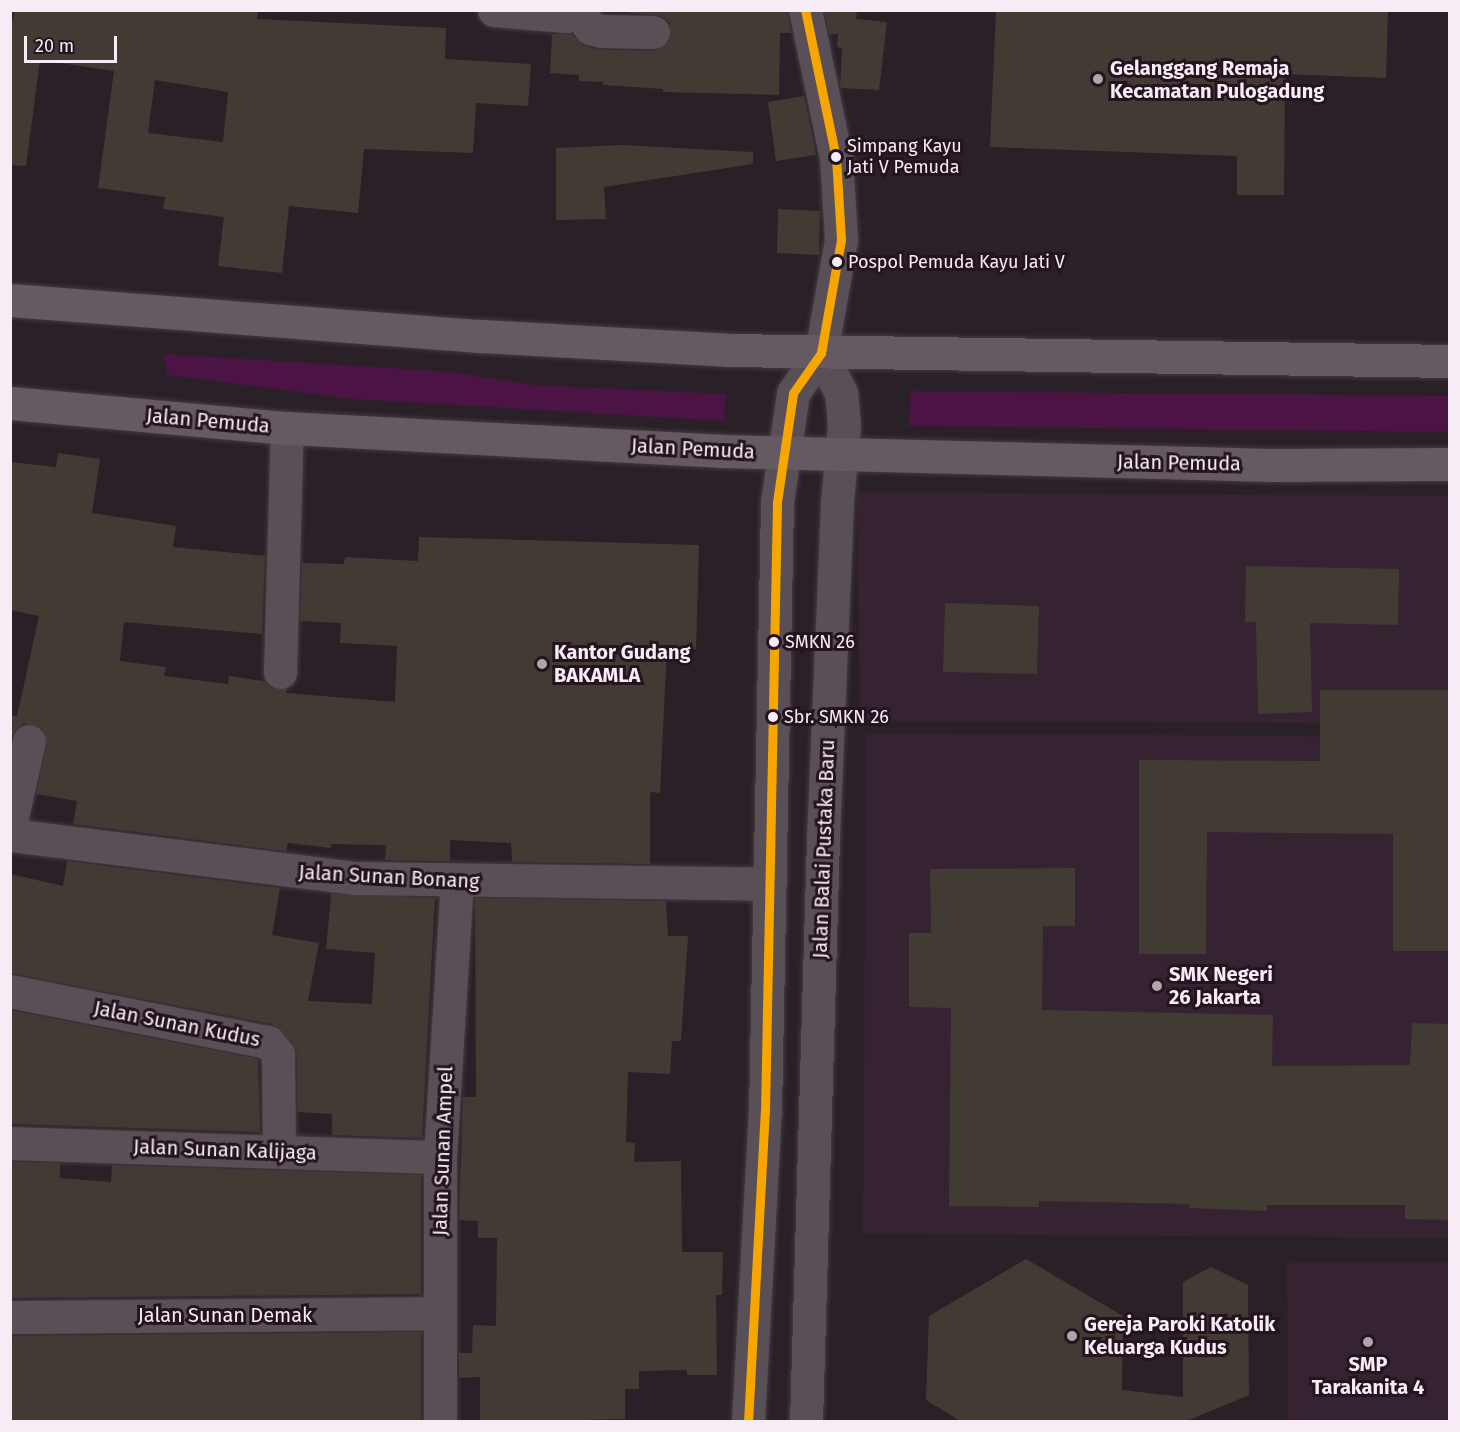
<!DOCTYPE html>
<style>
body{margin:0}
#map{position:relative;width:1460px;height:1432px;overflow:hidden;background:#2a2027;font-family:"Fira Sans",sans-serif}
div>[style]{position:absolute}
.built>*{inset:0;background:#362332}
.green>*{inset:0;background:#4c1444}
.building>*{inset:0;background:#423b34}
.roads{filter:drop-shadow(0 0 2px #433b41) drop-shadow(0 0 2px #433b41)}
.minor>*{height:33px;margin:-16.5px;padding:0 16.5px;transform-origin:16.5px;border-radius:16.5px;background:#585056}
.major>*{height:33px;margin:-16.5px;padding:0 16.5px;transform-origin:16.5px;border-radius:16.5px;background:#655962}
.bus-1>*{height:9px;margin:-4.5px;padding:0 4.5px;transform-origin:4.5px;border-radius:4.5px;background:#f7a600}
.dots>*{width:16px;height:16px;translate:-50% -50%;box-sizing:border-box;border:3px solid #231420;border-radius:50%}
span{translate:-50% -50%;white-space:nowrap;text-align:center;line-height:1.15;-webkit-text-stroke:6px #231420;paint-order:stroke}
.bus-label{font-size:18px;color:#f7ecf5}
.left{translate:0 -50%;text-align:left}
.poi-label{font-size:20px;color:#f7ecf5;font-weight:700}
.street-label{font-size:20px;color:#f7ecf5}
.frame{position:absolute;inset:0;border:12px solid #f7ecf5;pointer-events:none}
.scale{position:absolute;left:24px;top:36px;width:93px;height:27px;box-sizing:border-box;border:3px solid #f7ecf5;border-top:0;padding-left:8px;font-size:18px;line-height:21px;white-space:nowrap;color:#f7ecf5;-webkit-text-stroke:4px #231420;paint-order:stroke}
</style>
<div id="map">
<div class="built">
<i style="clip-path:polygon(857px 492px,1449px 496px,1449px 724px,860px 721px)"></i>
<i style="clip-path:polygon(866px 733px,1449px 737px,1449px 1238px,863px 1234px)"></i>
<i style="clip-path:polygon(1449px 1262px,1449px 1421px,1288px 1421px,1287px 1263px)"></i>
</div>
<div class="green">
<i style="clip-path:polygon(164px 354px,454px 372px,533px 385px,726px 394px,724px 421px,353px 399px,167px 375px)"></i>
<i style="clip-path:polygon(910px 391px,1449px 396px,1449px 432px,909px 426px)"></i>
</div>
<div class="building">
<i style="clip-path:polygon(evenodd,15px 10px,258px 10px,257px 19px,446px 28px,445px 59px,531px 64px,528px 106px,476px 103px,473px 153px,364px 149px,358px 213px,289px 206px,282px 273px,218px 266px,224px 217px,163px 209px,165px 197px,98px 188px,114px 71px,40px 60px,26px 166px,10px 165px,10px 31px,15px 10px,155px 80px,228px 92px,223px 142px,148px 133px,155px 80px)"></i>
<i style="clip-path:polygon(606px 10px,787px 10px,791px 33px,780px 33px,779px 95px,663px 92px,663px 89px,603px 85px,603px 82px,579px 81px,579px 75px,550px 73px,552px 34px,571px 34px,584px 46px,600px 50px,653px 51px,669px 41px,670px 23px,662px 16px)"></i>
<i style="clip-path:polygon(824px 10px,857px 10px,856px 19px,887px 22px,879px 90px,840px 88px,842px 48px,837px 47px,838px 34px,829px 34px)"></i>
<i style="clip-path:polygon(996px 10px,1388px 10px,1386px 78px,1285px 74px,1284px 195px,1237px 195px,1237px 156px,990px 147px)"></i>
<i style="clip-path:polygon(804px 96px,816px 155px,776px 161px,768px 102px)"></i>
<i style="clip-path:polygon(622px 145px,753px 152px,753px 164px,604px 187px,606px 219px,556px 220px,556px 148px)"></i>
<i style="clip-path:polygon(778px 209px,820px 211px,819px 255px,777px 253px)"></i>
<i style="clip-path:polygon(58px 453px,100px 459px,92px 513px,176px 526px,173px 547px,265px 556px,262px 634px,124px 622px,120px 661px,166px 667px,164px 676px,228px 684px,229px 676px,263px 681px,271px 688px,287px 689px,286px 693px,395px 702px,397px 646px,340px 643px,341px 623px,300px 621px,302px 563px,344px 564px,345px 557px,418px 561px,419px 537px,699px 545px,696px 649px,667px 648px,660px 793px,650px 792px,650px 864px,512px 862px,511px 843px,450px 840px,450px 861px,385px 860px,386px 845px,331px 844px,331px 848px,288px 843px,286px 851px,73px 824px,77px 801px,36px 794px,47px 745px,42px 728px,23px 723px,10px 738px,10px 715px,17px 716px,39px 616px,10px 610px,10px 462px,56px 467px)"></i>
<i style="clip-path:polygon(1246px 566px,1399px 569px,1398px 625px,1310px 623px,1312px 712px,1258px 714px,1256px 622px,1245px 622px)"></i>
<i style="clip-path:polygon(945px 603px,1039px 606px,1037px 674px,943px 672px)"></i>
<i style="clip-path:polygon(1320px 690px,1449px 690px,1449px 951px,1393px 951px,1393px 834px,1207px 832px,1206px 954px,1139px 954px,1139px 760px,1320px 761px)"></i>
<i style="clip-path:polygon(67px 861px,280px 888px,272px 935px,319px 943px,308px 1001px,372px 1004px,375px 953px,326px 949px,331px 894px,435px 898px,422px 1138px,332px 1135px,332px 1114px,297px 1112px,297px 1053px,292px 1042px,272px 1024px,10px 973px,10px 874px,63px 886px)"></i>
<i style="clip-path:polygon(1075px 868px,1075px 926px,1043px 926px,1042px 1010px,1273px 1015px,1272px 1066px,1410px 1065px,1412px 1023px,1449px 1024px,1449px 1220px,1405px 1219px,1405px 1205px,1267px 1205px,1267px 1211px,1189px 1208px,1190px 1204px,1039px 1201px,1039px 1207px,949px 1206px,951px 1008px,909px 1007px,909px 933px,931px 933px,930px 869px)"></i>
<i style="clip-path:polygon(475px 898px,666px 901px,668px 936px,688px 936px,681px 1041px,672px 1041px,670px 1074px,628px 1072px,626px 1142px,635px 1143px,634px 1162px,681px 1161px,682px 1252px,723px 1252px,722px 1295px,716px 1295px,717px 1375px,687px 1375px,687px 1370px,639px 1371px,639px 1389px,625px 1389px,625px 1419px,480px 1422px,480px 1377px,459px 1378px,459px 1353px,472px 1353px,473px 1325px,496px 1326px,497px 1238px,478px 1238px,478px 1221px,459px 1220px,463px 1097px,476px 1097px)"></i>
<i style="clip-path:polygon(10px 1010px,258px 1059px,260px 1132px,10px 1124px)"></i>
<i style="clip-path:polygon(10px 1162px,60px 1163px,60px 1178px,111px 1182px,112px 1165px,421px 1175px,421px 1294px,10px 1298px)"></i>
<i style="clip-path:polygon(1026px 1259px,1123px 1316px,1122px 1390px,1183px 1397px,1183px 1282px,1211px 1267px,1248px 1285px,1249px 1395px,1184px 1422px,962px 1422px,926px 1400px,929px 1316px)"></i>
<i style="clip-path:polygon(421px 1332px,421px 1422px,10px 1422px,10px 1336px)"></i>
</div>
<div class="roads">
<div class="minor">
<i style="left:494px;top:10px;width:72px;rotate:4.8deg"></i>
<i style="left:566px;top:16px;width:14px;rotate:-17deg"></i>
<i style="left:579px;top:12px;width:19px;rotate:55deg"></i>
<i style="left:590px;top:28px;width:11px;rotate:15deg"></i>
<i style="left:601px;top:31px;width:52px;rotate:1.1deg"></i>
<i style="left:280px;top:672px;width:244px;rotate:-88.4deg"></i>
<i style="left:10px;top:825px;width:86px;rotate:-77.3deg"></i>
<i style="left:10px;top:835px;width:348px;rotate:7.1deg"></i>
<i style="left:355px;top:878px;width:415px;rotate:0.8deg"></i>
<i style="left:10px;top:991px;width:263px;rotate:11.2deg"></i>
<i style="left:268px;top:1042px;width:16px;rotate:50deg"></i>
<i style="left:278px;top:1054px;width:97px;rotate:89.4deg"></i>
<i style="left:10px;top:1143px;width:430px;rotate:1.9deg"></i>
<i style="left:10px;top:1317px;width:430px;rotate:-0.5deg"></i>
<i style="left:440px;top:1422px;width:265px;rotate:-90deg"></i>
<i style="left:440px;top:1157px;width:277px;rotate:-86.5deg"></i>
<i style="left:748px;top:1422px;width:310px;rotate:-86.9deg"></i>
<i style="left:765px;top:1112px;width:610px;rotate:-88.87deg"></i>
<i style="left:777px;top:502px;width:110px;rotate:-81.6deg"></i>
<i style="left:793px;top:393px;width:49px;rotate:-55deg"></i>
<i style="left:821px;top:353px;width:116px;rotate:-80deg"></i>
<i style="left:841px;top:239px;width:81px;rotate:-93.5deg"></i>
<i style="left:836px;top:158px;width:151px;rotate:-101.8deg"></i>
<i style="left:806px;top:1422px;width:584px;rotate:-88.33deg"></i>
<i style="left:823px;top:838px;width:336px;rotate:-87.6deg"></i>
<i style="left:837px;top:502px;width:77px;rotate:-84.8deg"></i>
<i style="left:844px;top:425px;width:32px;rotate:-95deg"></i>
<i style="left:841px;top:393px;width:45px;rotate:-116.6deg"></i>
</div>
<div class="major">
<i style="left:10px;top:300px;width:471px;rotate:4.4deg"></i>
<i style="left:480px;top:336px;width:248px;rotate:3.2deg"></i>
<i style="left:728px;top:350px;width:722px;rotate:0.87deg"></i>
<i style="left:10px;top:403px;width:278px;rotate:5.2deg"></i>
<i style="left:287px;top:428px;width:436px;rotate:3deg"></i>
<i style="left:722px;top:451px;width:548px;rotate:1.46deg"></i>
<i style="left:1270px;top:465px;width:180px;rotate:-0.3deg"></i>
</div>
</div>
<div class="bus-1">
<i style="left:748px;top:1422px;width:310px;rotate:-86.9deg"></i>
<i style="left:765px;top:1112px;width:610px;rotate:-88.87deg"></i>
<i style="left:777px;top:502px;width:110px;rotate:-81.6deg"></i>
<i style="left:793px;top:393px;width:49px;rotate:-55deg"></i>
<i style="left:821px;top:353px;width:116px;rotate:-80deg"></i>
<i style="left:841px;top:239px;width:81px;rotate:-93.5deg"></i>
<i style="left:836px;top:158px;width:151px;rotate:-101.8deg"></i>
</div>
<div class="dots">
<i style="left:1098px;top:79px;background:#afa5ad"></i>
<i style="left:836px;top:157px;background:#f7ecf5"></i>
<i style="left:837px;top:262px;background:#f7ecf5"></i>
<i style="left:774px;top:642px;background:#f7ecf5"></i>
<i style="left:542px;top:664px;background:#afa5ad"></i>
<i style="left:773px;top:717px;background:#f7ecf5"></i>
<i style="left:1157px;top:986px;background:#afa5ad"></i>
<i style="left:1072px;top:1336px;background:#afa5ad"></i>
<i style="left:1368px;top:1342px;background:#afa5ad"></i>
</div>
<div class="bus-label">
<span class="left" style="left:847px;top:157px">Simpang Kayu<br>Jati V Pemuda</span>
<span class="left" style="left:848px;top:262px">Pospol Pemuda Kayu Jati V</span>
<span class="left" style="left:785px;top:642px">SMKN 26</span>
<span class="left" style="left:784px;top:717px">Sbr. SMKN 26</span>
</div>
<div class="poi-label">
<span class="left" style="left:1110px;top:80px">Gelanggang Remaja<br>Kecamatan Pulogadung</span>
<span class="left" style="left:554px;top:664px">Kantor Gudang<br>BAKAMLA</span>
<span class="left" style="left:1169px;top:986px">SMK Negeri<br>26 Jakarta</span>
<span class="left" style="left:1084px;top:1336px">Gereja Paroki Katolik<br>Keluarga Kudus</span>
<span style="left:1368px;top:1376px">SMP<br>Tarakanita 4</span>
</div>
<div class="street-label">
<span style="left:208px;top:421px;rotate:5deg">Jalan Pemuda</span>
<span style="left:693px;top:449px;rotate:3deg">Jalan Pemuda</span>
<span style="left:1179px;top:463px;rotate:1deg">Jalan Pemuda</span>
<span style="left:824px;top:849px;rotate:-88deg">Jalan Balai Pustaka Baru</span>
<span style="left:389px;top:877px;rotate:3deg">Jalan Sunan Bonang</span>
<span style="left:177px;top:1024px;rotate:11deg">Jalan Sunan Kudus</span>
<span style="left:225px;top:1150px;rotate:2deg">Jalan Sunan Kalijaga</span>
<span style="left:443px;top:1151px;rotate:-88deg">Jalan Sunan Ampel</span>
<span style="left:225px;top:1315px">Jalan Sunan Demak</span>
</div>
<div class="frame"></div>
<div class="scale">20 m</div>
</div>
